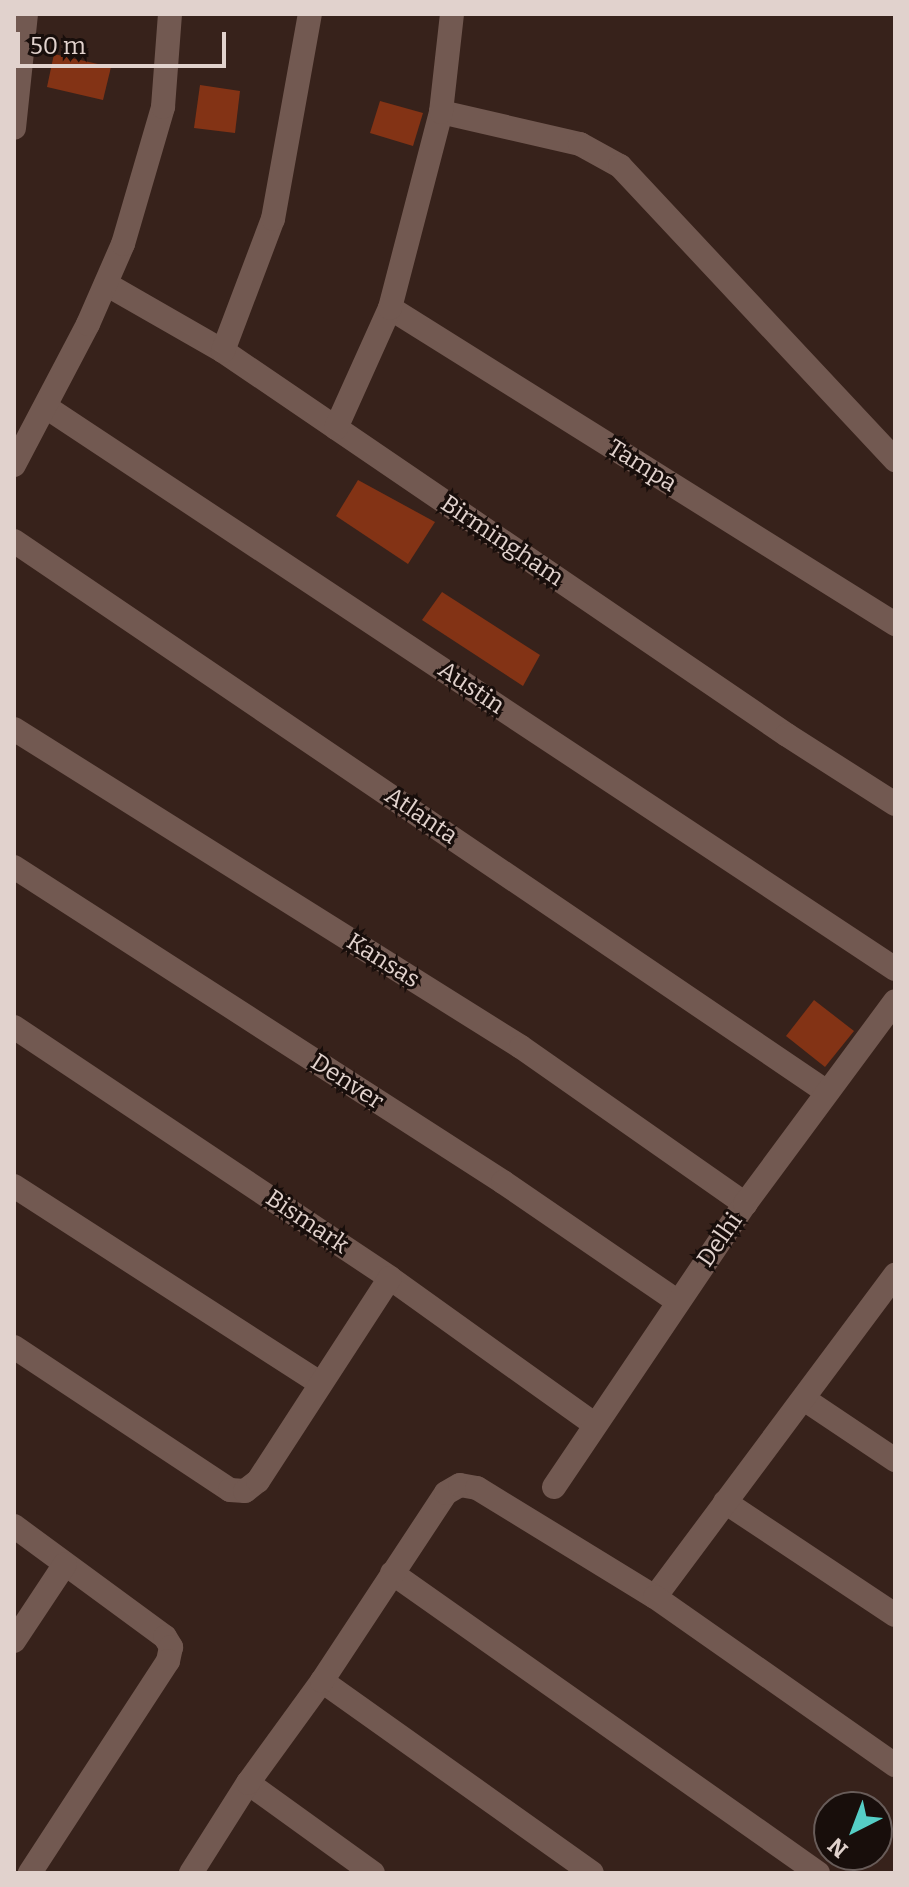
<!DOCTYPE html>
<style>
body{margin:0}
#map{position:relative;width:909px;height:1887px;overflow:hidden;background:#37221b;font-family:Bitter,serif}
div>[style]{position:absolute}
.building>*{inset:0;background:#833315}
.minor>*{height:24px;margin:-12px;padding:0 12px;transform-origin:12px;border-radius:12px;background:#725951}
span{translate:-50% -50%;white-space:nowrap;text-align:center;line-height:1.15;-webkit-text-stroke:6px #180e0b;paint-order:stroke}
.street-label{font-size:24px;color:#e1d2cd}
.frame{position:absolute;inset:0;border:16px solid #e1d2cd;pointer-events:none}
.north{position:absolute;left:813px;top:1791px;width:80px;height:80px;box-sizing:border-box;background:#180e0b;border:2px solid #685c59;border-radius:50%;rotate:222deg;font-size:22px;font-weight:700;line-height:32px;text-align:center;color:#e1d2cd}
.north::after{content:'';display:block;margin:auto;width:28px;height:36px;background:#55cec6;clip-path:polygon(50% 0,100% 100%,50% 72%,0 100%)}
.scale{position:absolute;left:16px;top:32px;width:210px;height:36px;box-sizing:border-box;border:4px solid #e1d2cd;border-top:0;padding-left:10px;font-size:24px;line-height:28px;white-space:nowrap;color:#e1d2cd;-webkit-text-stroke:6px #180e0b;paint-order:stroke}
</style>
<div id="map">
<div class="building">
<i style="clip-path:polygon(54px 54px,111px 67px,103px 100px,47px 87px)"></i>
<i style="clip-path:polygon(200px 85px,240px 91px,235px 133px,194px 128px)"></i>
<i style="clip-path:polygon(380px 101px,423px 113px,413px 146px,370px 133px)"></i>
<i style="clip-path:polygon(358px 480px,435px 522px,408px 564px,336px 516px)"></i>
<i style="clip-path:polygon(442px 592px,540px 655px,523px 686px,422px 620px)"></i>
<i style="clip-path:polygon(814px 1000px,854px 1031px,825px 1067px,786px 1036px)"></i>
</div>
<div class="minor">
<i style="left:441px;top:112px;width:143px;rotate:13deg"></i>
<i style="left:580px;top:144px;width:46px;rotate:28.8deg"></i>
<i style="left:620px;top:166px;width:403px;rotate:46.9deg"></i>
<i style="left:14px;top:128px;width:115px;rotate:-84deg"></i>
<i style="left:106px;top:284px;width:135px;rotate:29.8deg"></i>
<i style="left:223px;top:351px;width:682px;rotate:34.25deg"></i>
<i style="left:787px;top:735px;width:128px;rotate:32.6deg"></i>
<i style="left:390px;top:308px;width:596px;rotate:32.04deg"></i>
<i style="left:223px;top:351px;width:141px;rotate:-69.3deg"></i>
<i style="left:273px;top:219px;width:208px;rotate:-79.8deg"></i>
<i style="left:46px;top:407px;width:1018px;rotate:33.5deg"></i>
<i style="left:336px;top:428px;width:132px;rotate:-65.8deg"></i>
<i style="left:390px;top:308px;width:203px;rotate:-75.4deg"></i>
<i style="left:441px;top:112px;width:99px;rotate:-83.6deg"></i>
<i style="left:14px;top:465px;width:159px;rotate:-62.3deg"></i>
<i style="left:88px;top:324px;width:87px;rotate:-66.4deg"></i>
<i style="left:123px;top:244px;width:143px;rotate:-73.7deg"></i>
<i style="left:163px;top:107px;width:93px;rotate:-85.7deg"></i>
<i style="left:14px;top:541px;width:982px;rotate:34.13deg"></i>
<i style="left:14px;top:729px;width:598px;rotate:32.1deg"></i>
<i style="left:521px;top:1047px;width:274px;rotate:35deg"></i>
<i style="left:14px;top:867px;width:582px;rotate:32.79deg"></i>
<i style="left:503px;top:1182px;width:211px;rotate:34.4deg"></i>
<i style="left:14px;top:1027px;width:452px;rotate:33.7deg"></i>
<i style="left:390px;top:1278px;width:251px;rotate:35.6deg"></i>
<i style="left:14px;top:1186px;width:364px;rotate:32.8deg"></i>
<i style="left:14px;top:1347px;width:259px;rotate:33.5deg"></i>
<i style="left:230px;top:1490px;width:15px;rotate:4deg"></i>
<i style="left:245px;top:1491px;width:16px;rotate:-38deg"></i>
<i style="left:258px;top:1481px;width:242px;rotate:-57deg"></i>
<i style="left:804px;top:1399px;width:110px;rotate:33.8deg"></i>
<i style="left:554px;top:1487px;width:341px;rotate:-56deg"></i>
<i style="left:745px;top:1204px;width:252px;rotate:-53.5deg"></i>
<i style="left:725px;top:1502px;width:204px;rotate:33.6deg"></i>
<i style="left:14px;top:1526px;width:187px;rotate:36.3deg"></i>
<i style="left:165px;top:1637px;width:12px;rotate:59deg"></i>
<i style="left:171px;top:1647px;width:14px;rotate:102deg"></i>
<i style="left:168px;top:1661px;width:253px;rotate:123.1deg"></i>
<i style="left:392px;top:1573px;width:521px;rotate:35.15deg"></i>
<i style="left:655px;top:1597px;width:402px;rotate:-53.3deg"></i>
<i style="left:14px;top:1641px;width:92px;rotate:-56.5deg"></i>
<i style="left:322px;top:1681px;width:331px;rotate:35.4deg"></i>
<i style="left:248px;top:1783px;width:154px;rotate:35.8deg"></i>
<i style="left:191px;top:1873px;width:107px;rotate:-57.7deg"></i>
<i style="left:248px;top:1783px;width:126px;rotate:-54deg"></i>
<i style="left:322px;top:1681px;width:225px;rotate:-56.6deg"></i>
<i style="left:446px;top:1493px;width:16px;rotate:-30deg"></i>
<i style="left:460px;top:1485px;width:17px;rotate:10deg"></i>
<i style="left:477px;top:1488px;width:209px;rotate:31.5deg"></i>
<i style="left:655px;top:1597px;width:293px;rotate:35deg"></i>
</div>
<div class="street-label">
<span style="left:642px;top:466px;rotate:32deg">Tampa</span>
<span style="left:502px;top:541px;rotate:34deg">Birmingham</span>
<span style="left:471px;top:688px;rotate:34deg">Austin</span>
<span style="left:421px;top:816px;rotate:34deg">Atlanta</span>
<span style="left:383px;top:961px;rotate:32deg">Kansas</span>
<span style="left:347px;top:1082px;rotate:33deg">Denver</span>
<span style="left:307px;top:1222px;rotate:34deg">Bismark</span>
<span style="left:720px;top:1240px;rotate:-55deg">Delhi</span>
</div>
<div class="frame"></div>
<div class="north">N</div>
<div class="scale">50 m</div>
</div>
